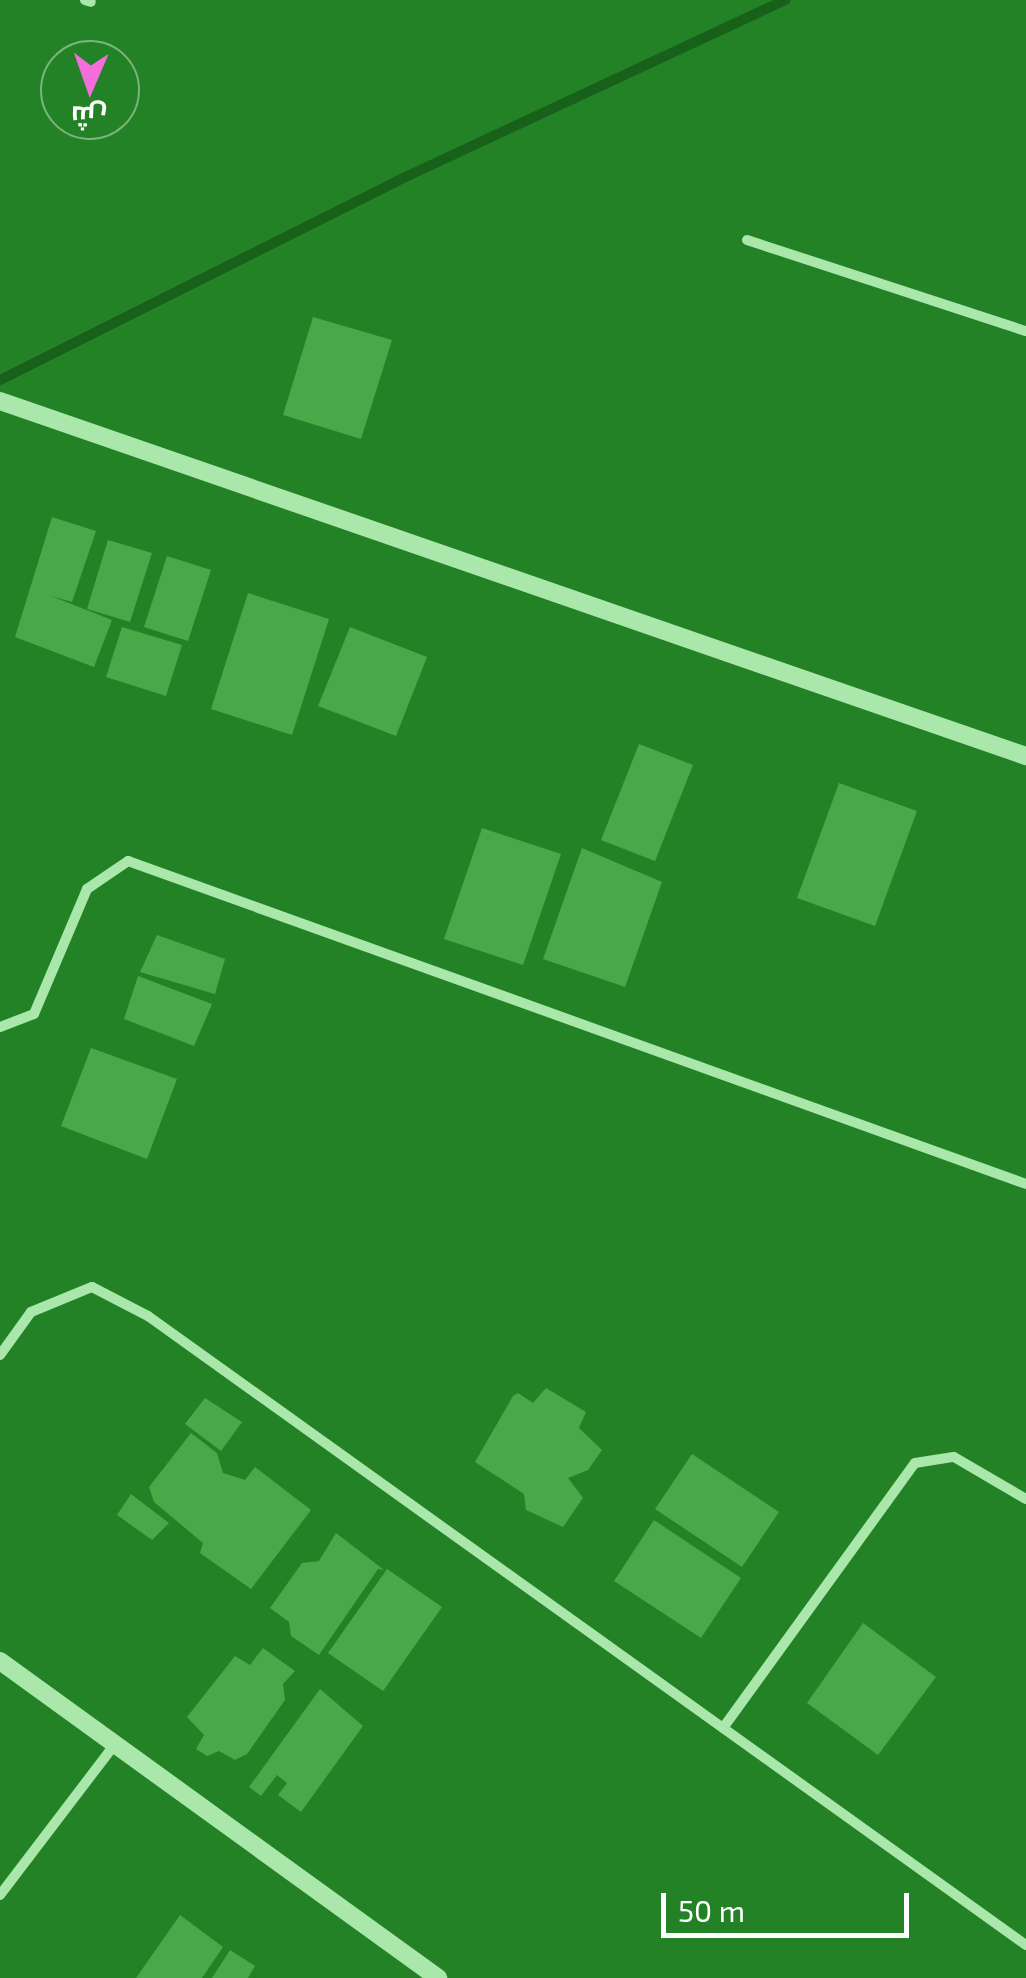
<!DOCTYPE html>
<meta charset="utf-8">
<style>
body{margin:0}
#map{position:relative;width:1026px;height:1978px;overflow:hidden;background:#238225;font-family:"Exo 2",Cairo,sans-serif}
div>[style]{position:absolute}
.stream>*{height:10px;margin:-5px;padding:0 5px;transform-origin:5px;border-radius:5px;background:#18611a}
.building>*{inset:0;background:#47a948}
.minor>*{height:10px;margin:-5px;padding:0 5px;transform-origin:5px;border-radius:5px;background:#aae7ab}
.tertiary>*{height:18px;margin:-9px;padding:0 9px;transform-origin:9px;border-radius:9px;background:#aae7ab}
span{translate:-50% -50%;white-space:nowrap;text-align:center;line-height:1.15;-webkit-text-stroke:10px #238225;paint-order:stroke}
.north{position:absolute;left:40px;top:40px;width:100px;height:100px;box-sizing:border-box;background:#238225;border:2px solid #7bb47c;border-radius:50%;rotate:182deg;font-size:28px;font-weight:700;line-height:40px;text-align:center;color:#fff}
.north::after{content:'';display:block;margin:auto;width:35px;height:45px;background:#f36ddc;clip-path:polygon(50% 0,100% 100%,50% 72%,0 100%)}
.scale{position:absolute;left:661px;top:1893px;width:248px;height:45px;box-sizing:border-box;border:5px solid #fff;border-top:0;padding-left:12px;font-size:30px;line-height:35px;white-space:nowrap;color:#fff;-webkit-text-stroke:8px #238225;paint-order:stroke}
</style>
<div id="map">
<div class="stream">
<i style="left:0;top:380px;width:444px;rotate:-26.6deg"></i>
<i style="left:397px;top:181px;width:429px;rotate:-25deg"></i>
</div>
<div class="building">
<i style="clip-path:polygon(313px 317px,392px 340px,361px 439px,283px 415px)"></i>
<i style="clip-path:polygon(52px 517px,96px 531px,72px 602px,51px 596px,112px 620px,94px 667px,15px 637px)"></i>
<i style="clip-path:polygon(108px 540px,152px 553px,130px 622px,87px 609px)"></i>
<i style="clip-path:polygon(167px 556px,211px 570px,188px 641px,144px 627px)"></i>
<i style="clip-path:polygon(248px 593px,329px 619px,292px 735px,211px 709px)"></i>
<i style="clip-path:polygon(122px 627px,182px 645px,166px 696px,106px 677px)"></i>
<i style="clip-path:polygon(350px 627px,427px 657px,396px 736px,318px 706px)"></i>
<i style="clip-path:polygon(639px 744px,693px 765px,655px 861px,601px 840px)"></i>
<i style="clip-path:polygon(839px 783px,917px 811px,875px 926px,797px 898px)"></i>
<i style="clip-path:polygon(482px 828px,561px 854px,523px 965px,444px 939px)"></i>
<i style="clip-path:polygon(582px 848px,662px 882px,625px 987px,543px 959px)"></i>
<i style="clip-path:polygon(157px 935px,225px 959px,215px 994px,140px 972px)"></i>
<i style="clip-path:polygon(138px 976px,212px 1004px,194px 1046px,124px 1019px)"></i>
<i style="clip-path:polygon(91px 1048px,177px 1079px,147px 1159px,61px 1126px)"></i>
<i style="clip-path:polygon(546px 1388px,586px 1412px,579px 1428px,602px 1450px,588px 1470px,568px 1478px,583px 1498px,563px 1527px,526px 1510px,524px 1494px,475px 1462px,513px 1396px,518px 1393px,533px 1403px)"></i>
<i style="clip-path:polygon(205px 1398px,242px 1422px,221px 1451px,185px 1424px)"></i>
<i style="clip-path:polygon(191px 1433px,217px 1453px,223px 1473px,245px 1480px,255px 1467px,311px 1510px,251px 1589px,200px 1553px,203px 1543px,154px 1502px,149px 1487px)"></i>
<i style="clip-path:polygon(692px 1454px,779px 1512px,742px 1567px,655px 1509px)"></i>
<i style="clip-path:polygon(131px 1494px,169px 1523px,152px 1540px,117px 1515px)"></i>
<i style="clip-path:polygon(654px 1520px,741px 1578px,701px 1638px,614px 1581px)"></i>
<i style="clip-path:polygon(336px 1533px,384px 1570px,378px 1569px,319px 1655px,291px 1636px,289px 1622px,270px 1608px,302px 1563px,319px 1561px)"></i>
<i style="clip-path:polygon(387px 1569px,442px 1607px,383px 1691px,328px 1653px)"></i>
<i style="clip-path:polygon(863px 1623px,936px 1677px,878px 1755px,807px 1703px)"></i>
<i style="clip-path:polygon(263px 1648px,295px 1671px,283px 1684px,285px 1700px,247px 1754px,235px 1760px,219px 1751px,207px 1756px,196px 1749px,204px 1735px,187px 1717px,235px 1656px,250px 1665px)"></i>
<i style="clip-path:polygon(320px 1689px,363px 1726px,301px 1812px,278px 1795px,287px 1783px,277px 1775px,261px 1796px,249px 1787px)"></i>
<i style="clip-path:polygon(180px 1915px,223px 1947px,202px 1978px,136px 1978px)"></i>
<i style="clip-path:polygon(230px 1950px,255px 1966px,248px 1978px,212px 1978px)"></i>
</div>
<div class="minor">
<i style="left:85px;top:0;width:6px;rotate:18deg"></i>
<i style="left:747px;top:240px;width:293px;rotate:18.1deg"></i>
<i style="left:0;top:1027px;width:36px;rotate:-21deg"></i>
<i style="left:34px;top:1014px;width:136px;rotate:-67deg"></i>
<i style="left:87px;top:889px;width:50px;rotate:-34.3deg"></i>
<i style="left:128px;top:861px;width:954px;rotate:19.78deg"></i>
<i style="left:0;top:1355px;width:53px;rotate:-54.2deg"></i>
<i style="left:31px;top:1312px;width:66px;rotate:-22.3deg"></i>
<i style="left:92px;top:1287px;width:63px;rotate:27.4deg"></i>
<i style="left:148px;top:1316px;width:1080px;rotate:35.62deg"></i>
<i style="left:723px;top:1728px;width:327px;rotate:-54.1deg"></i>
<i style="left:915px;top:1463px;width:39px;rotate:-9deg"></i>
<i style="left:954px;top:1457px;width:83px;rotate:30.3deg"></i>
<i style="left:0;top:1895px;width:190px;rotate:-52.7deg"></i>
</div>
<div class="tertiary">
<i style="left:0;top:401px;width:1086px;rotate:19.09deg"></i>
<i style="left:0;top:1661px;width:541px;rotate:35.89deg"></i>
</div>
<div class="north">ش</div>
<div class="scale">50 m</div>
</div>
